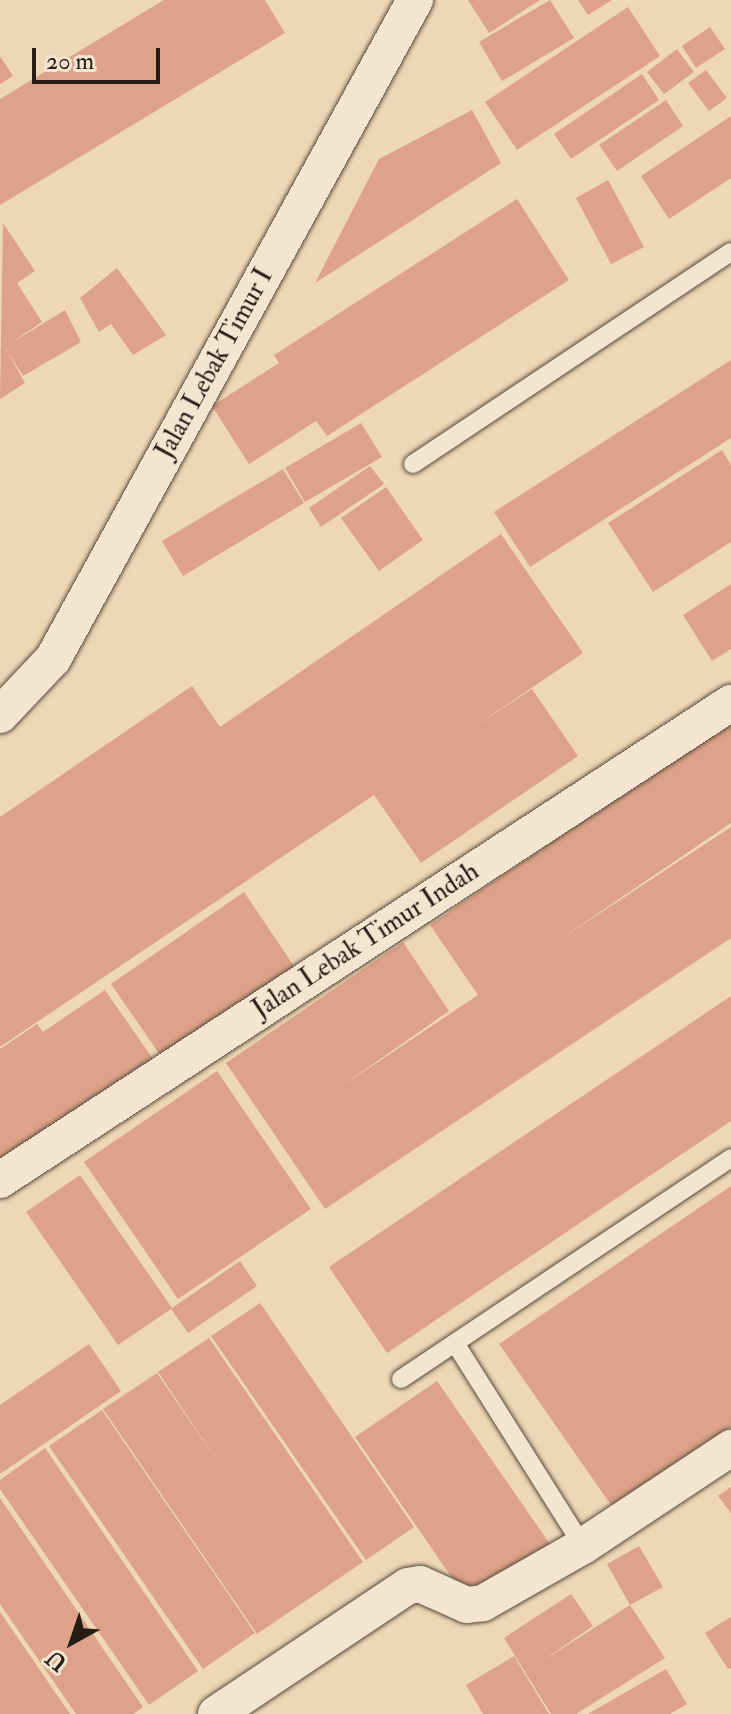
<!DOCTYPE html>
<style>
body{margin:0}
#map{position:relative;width:731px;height:1714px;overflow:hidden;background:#eed7b6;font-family:"IM FELL Double Pica",serif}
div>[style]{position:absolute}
.building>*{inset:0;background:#dda289}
.roads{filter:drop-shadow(0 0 2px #584c3d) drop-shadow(0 0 2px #584c3d)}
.service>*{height:18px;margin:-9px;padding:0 9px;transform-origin:9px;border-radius:9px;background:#f4e5d0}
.minor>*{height:36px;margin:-18px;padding:0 18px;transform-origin:18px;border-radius:18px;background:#f4e5d0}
span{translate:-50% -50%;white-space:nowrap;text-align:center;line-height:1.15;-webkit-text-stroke:7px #f4e5d0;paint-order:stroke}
.street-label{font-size:26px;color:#261d15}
.north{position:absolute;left:32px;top:1602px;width:80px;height:80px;-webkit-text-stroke:6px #f4e5d0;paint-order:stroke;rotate:220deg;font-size:22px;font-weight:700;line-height:32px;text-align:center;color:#261d15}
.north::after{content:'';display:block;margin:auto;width:28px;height:36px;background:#261d15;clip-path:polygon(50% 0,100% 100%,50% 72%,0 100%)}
.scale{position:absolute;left:32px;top:48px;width:128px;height:36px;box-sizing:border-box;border:4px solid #261d15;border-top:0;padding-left:10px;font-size:24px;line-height:28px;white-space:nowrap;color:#261d15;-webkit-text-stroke:6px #f4e5d0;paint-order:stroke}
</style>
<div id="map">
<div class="building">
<i style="clip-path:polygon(164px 0,265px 0,285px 33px,0 205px,0 99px)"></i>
<i style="clip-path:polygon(468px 0,540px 0,489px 33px)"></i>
<i style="clip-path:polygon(550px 0,574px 38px,502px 81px,479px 42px)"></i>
<i style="clip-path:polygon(578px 0,612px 0,588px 15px)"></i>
<i style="clip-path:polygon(628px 7px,660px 56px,517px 150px,485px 102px)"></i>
<i style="clip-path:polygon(710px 27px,725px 49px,696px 68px,682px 46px)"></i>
<i style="clip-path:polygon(677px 49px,694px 72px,664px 94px,647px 72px)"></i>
<i style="clip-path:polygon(0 56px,13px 76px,0 84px)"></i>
<i style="clip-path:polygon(706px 70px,727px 98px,709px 111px,688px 83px)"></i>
<i style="clip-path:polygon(642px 74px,659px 100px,571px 159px,554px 134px)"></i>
<i style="clip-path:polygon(666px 100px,683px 126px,617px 171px,599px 145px)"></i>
<i style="clip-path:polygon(472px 110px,501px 163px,315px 283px,379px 159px)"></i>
<i style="clip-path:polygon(731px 116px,731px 178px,669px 219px,641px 176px)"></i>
<i style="clip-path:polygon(608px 180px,644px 247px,611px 264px,576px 198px)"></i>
<i style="clip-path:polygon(517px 199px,569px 280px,327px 436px,316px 421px,249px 464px,212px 406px,279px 363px,274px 355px)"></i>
<i style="clip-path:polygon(3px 223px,35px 271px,17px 283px,42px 322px,11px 343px,65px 310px,81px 342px,23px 376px,4px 346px,25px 383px,0 399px)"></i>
<i style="clip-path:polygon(117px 268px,166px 335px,133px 355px,111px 324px,99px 332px,80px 298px)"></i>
<i style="clip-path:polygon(731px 360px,731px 438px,530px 567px,494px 512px)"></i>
<i style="clip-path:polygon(361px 423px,382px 457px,305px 502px,285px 468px)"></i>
<i style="clip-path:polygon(722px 450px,731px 465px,731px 542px,653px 592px,608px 523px)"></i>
<i style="clip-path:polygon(370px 466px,384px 484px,321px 527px,309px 508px)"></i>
<i style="clip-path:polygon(283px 469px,304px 503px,183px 576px,162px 541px)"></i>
<i style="clip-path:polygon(386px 487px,423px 540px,379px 571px,341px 518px)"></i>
<i style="clip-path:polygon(501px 534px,583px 653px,464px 734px,532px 689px,578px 756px,421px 863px,374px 795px,0 1047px,0 817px,192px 686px,220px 727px)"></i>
<i style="clip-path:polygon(731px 584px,731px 649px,712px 661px,683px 615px)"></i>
<i style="clip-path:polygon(731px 720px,731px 823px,553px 944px,731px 827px,731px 938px,325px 1209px,226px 1063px,403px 942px,449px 1011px,339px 1088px,478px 995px,430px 925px)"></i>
<i style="clip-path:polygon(244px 892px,300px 975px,167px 1065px,111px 984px)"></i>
<i style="clip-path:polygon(105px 990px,160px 1069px,0 1166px,0 1049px,37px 1024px,43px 1032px)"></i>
<i style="clip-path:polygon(731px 996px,731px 1121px,387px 1353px,329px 1267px)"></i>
<i style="clip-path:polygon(217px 1071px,311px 1209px,178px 1299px,84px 1162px)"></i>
<i style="clip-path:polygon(80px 1175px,172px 1308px,240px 1261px,257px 1286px,188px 1333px,171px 1309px,118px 1345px,26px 1212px)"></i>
<i style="clip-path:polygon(731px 1186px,731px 1427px,613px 1508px,499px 1344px)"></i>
<i style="clip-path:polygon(260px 1303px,414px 1527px,366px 1560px,211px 1336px)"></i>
<i style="clip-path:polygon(209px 1338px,363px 1562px,257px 1634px,103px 1409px,157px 1373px,224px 1471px,158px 1372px)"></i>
<i style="clip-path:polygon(89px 1344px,121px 1391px,0 1474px,0 1405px)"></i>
<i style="clip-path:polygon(437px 1381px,552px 1547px,470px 1604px,355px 1437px)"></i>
<i style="clip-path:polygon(102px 1410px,255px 1633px,203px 1669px,49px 1446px)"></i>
<i style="clip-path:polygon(45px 1448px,198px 1671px,149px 1705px,0 1489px,0 1480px)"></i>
<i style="clip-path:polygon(731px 1487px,731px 1513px,718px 1496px)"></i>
<i style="clip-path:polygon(0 1498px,143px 1707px,133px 1714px,76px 1714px,0 1604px)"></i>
<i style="clip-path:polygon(639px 1546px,663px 1587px,630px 1605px,665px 1658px,576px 1714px,551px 1714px,504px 1638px,571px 1594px,593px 1626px,541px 1662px,630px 1605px,607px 1564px)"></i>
<i style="clip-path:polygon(0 1612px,70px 1714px,0 1714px)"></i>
<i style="clip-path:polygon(731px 1617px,731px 1668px,728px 1669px,705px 1633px)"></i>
<i style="clip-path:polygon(514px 1656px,549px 1714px,483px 1714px,466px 1685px)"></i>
<i style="clip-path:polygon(666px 1669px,687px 1704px,670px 1714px,588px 1714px)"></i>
</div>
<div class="roads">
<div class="service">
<i style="left:413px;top:464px;width:382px;rotate:-33.7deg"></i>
<i style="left:455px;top:1343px;width:240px;rotate:57.8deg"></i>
<i style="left:401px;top:1379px;width:397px;rotate:-33.8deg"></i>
</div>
<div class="minor">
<i style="left:0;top:715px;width:77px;rotate:-46.6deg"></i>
<i style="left:53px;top:659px;width:752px;rotate:-61.22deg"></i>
<i style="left:0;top:1180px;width:873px;rotate:-33.13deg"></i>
<i style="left:216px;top:1714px;width:231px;rotate:-33.7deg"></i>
<i style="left:408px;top:1586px;width:12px;rotate:-9deg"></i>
<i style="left:420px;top:1584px;width:51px;rotate:24.1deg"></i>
<i style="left:467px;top:1605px;width:16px;rotate:-7deg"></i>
<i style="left:483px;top:1603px;width:115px;rotate:-29.7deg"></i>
<i style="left:583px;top:1546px;width:178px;rotate:-33.5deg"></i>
</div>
</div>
<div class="street-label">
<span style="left:215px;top:364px;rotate:-61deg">Jalan Lebak Timur I</span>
<span style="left:366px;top:941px;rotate:-33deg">Jalan Lebak Timur Indah</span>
</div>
<div class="north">U</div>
<div class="scale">20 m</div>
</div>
